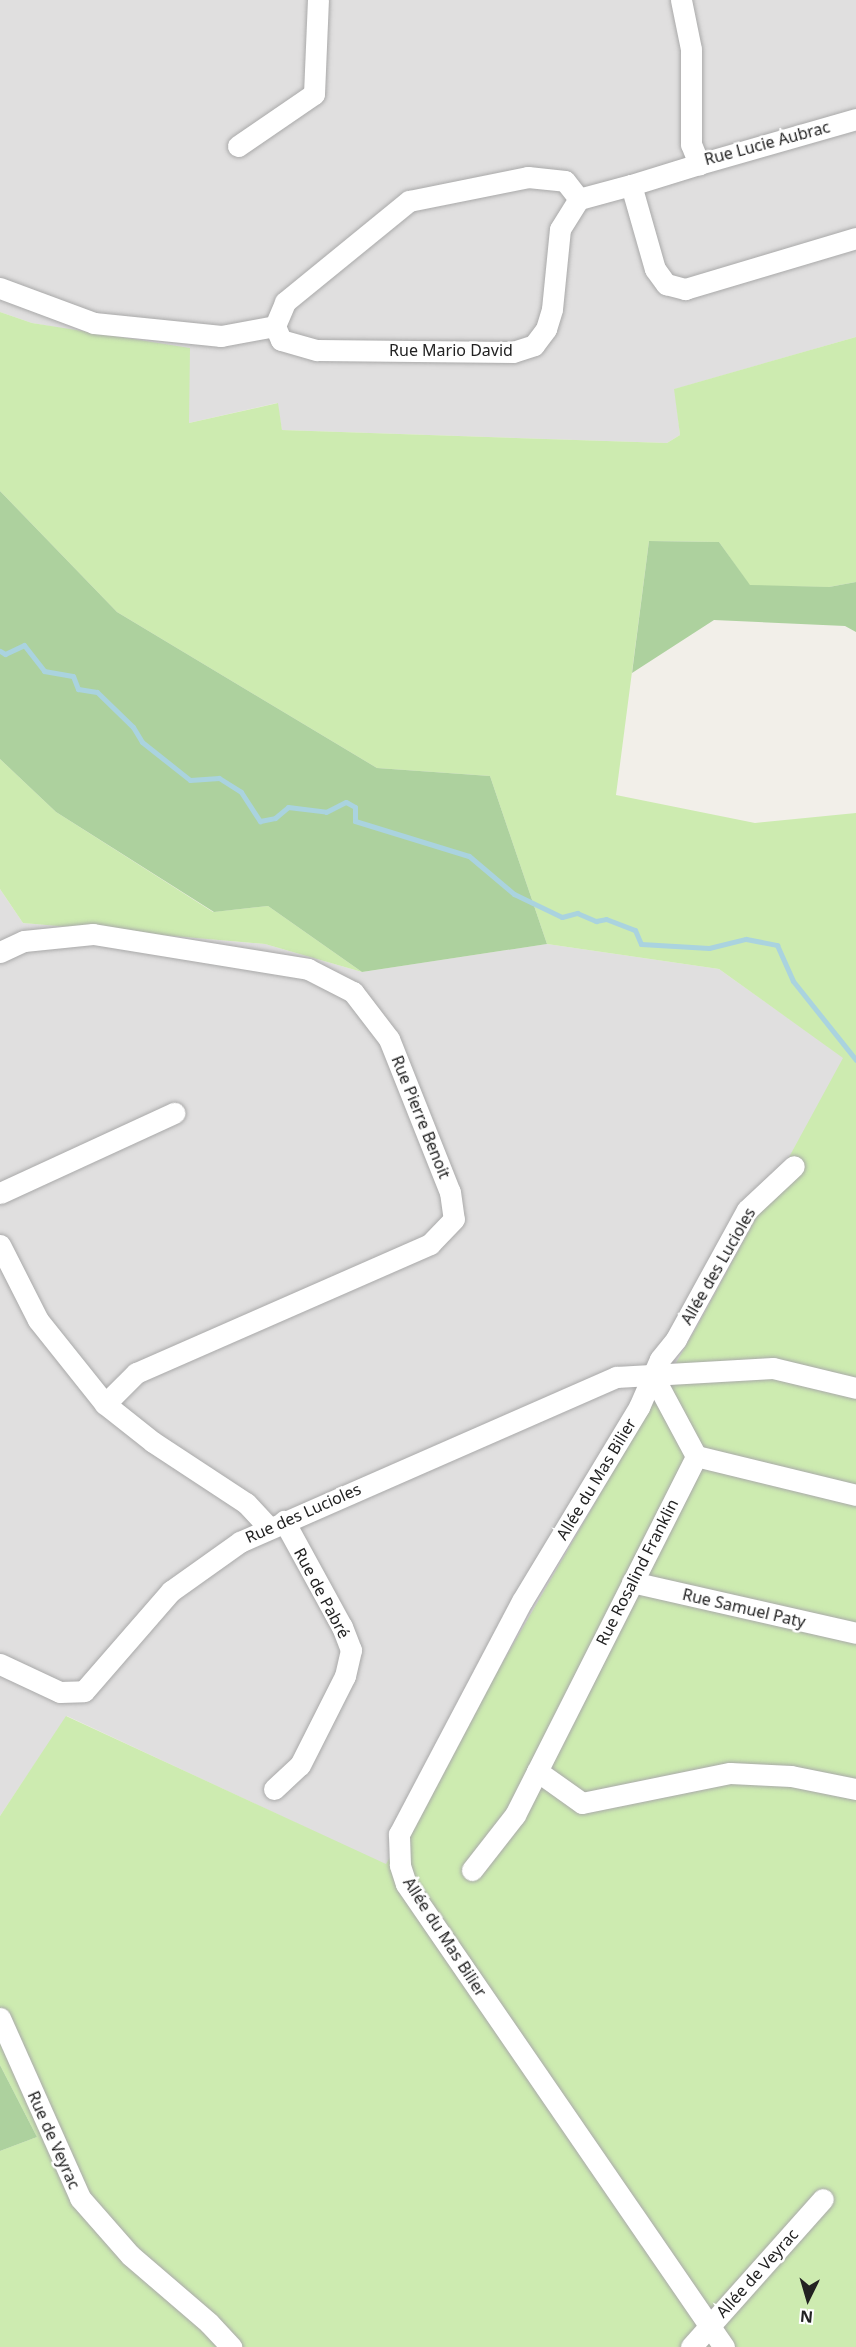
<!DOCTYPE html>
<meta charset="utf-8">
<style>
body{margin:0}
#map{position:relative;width:856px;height:2347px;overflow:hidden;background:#f2efe9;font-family:"Noto Sans",sans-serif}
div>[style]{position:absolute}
.residential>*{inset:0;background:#e0dfdf}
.grass>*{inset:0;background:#cdebb0}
.forest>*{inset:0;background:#add19e}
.stream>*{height:5px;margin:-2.5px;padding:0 2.5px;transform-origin:2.5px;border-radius:2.5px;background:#aad3df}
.roads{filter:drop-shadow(0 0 2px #a9a9a9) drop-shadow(0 0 2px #a9a9a9)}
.street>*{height:21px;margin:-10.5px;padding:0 10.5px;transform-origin:10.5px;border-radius:10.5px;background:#fff}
span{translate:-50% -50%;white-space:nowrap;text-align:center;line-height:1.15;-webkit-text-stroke:5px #fff;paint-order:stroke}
.street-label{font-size:16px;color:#222}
.north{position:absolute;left:778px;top:2269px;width:60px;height:60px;-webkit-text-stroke:4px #fff;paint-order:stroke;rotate:185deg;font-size:16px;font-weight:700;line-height:24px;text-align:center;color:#222}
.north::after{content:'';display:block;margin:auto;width:21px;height:27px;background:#222;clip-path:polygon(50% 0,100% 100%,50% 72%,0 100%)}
</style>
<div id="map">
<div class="residential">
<i style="clip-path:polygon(0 0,856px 0,856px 337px,675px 389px,680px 435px,667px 443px,282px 430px,277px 403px,189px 423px,94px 334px,32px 323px,0 312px)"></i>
<i style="clip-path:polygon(0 889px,23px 923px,265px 944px,362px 972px,547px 944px,719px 969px,844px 1058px,695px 1330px,386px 1865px,67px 1716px,0 1816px)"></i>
</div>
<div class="grass">
<i style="clip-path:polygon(0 312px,32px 323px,190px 348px,189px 423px,278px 403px,282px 430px,667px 443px,680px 435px,674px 389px,856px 337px,856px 582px,829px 587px,750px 586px,719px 542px,649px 541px,616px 795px,755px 823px,856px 813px,856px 2347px,0 2347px,0 2151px,37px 2137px,0 2065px,0 1816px,66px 1716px,386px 1864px,695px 1330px,843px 1058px,719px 969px,547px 944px,490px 776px,377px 768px,117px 612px,0 491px)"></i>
<i style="clip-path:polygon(0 759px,56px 812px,213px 912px,268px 906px,362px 972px,265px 944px,23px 923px,0 889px)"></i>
</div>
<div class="forest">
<i style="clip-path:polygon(0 491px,117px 612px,377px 768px,490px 776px,547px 944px,362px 972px,268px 906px,214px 912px,56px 812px,0 759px)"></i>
<i style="clip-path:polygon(649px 541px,719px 542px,750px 585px,829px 587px,856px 582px,856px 632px,845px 626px,714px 620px,632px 673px)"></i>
<i style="clip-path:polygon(0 2065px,37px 2137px,0 2151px)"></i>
</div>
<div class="stream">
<i style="left:0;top:651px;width:6px;rotate:31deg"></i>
<i style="left:5px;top:654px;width:21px;rotate:-25deg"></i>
<i style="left:24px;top:645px;width:33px;rotate:52deg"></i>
<i style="left:44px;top:671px;width:29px;rotate:10deg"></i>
<i style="left:73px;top:676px;width:14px;rotate:69deg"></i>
<i style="left:78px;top:689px;width:19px;rotate:9deg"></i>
<i style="left:97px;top:692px;width:50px;rotate:44.2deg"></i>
<i style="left:133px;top:727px;width:17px;rotate:59deg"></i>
<i style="left:142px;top:742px;width:61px;rotate:38.4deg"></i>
<i style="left:190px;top:780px;width:29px;rotate:-4deg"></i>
<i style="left:219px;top:778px;width:26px;rotate:32deg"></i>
<i style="left:241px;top:792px;width:35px;rotate:57deg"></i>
<i style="left:260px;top:821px;width:15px;rotate:-11deg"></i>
<i style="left:275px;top:818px;width:17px;rotate:-40deg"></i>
<i style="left:288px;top:807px;width:38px;rotate:7deg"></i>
<i style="left:326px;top:812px;width:22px;rotate:-27deg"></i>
<i style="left:346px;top:802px;width:10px;rotate:29deg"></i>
<i style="left:355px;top:807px;width:14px;rotate:90deg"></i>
<i style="left:355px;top:821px;width:119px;rotate:17.1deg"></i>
<i style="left:469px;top:856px;width:59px;rotate:40.2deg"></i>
<i style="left:514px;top:894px;width:53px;rotate:25.6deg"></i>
<i style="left:562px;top:917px;width:16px;rotate:-15deg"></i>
<i style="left:577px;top:913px;width:21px;rotate:23deg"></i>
<i style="left:596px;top:921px;width:10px;rotate:-11deg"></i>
<i style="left:606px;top:919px;width:31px;rotate:21deg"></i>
<i style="left:635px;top:930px;width:15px;rotate:67deg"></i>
<i style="left:641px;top:944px;width:68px;rotate:3.4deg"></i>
<i style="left:709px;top:948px;width:38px;rotate:-14deg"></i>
<i style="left:746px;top:939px;width:32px;rotate:11deg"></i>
<i style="left:777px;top:945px;width:39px;rotate:66deg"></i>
<i style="left:793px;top:981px;width:101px;rotate:51.4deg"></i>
</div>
<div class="roads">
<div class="street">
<i style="left:681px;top:0;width:50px;rotate:78.5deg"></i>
<i style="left:691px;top:49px;width:95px;rotate:90deg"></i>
<i style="left:691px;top:144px;width:22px;rotate:68deg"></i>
<i style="left:699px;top:164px;width:163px;rotate:-16deg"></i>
<i style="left:238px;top:146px;width:92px;rotate:-34.4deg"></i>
<i style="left:314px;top:94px;width:94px;rotate:-87.6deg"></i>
<i style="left:699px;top:164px;width:71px;rotate:162.8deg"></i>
<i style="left:631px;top:185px;width:87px;rotate:74.1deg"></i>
<i style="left:655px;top:269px;width:19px;rotate:54deg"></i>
<i style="left:666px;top:284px;width:20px;rotate:15deg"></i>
<i style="left:685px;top:289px;width:178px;rotate:-16.6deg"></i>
<i style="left:0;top:288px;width:100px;rotate:20.4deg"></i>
<i style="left:94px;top:323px;width:128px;rotate:5.8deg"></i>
<i style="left:221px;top:336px;width:55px;rotate:-10.5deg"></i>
<i style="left:275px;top:326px;width:15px;rotate:67deg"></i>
<i style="left:281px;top:340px;width:37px;rotate:16deg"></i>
<i style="left:317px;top:350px;width:196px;rotate:0.6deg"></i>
<i style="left:513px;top:352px;width:22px;rotate:-18deg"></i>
<i style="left:534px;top:345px;width:20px;rotate:-53deg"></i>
<i style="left:546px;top:329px;width:21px;rotate:-73deg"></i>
<i style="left:552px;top:309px;width:80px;rotate:-84.3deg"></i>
<i style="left:560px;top:229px;width:36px;rotate:-58deg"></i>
<i style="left:579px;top:199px;width:54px;rotate:-15.1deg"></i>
<i style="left:275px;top:326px;width:26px;rotate:-67deg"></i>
<i style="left:285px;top:302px;width:160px;rotate:-39.2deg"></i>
<i style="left:409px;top:201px;width:121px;rotate:-11.4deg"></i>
<i style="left:528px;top:177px;width:37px;rotate:6deg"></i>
<i style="left:565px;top:181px;width:23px;rotate:52deg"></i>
<i style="left:0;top:952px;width:26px;rotate:-25deg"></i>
<i style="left:24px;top:941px;width:69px;rotate:-5.8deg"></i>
<i style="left:93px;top:934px;width:218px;rotate:9.2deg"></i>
<i style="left:308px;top:969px;width:51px;rotate:27.1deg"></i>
<i style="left:353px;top:992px;width:59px;rotate:52.5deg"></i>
<i style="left:389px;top:1039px;width:165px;rotate:68.3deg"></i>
<i style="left:450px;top:1192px;width:27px;rotate:82deg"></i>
<i style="left:454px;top:1219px;width:35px;rotate:134deg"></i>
<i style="left:430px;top:1244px;width:321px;rotate:156.3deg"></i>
<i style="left:136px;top:1373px;width:44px;rotate:135deg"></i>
<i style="left:0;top:1193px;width:192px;rotate:-24.7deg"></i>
<i style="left:0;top:1245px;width:84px;rotate:63.1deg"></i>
<i style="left:38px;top:1320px;width:107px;rotate:51.4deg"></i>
<i style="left:105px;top:1404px;width:61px;rotate:38.4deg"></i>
<i style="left:153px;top:1442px;width:111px;rotate:33.3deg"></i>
<i style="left:246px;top:1503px;width:33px;rotate:47deg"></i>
<i style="left:696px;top:1456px;width:165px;rotate:13.7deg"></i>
<i style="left:632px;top:1582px;width:230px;rotate:12.8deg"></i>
<i style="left:0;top:1664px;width:66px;rotate:25deg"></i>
<i style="left:60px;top:1692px;width:24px;rotate:-2deg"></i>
<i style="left:84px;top:1691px;width:133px;rotate:-49deg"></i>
<i style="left:171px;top:1591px;width:85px;rotate:-35.4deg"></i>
<i style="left:240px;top:1542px;width:411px;rotate:-23.7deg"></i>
<i style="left:616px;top:1377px;width:157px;rotate:-3.3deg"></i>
<i style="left:773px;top:1368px;width:85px;rotate:13.5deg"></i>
<i style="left:537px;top:1771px;width:55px;rotate:35.4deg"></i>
<i style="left:582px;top:1803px;width:151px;rotate:-11.5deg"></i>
<i style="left:730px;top:1773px;width:61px;rotate:2.8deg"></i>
<i style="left:791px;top:1776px;width:66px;rotate:11.3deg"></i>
<i style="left:274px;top:1789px;width:35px;rotate:-43deg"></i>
<i style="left:300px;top:1765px;width:100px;rotate:-63.2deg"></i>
<i style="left:345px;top:1676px;width:27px;rotate:-77deg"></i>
<i style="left:351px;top:1650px;width:25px;rotate:-111deg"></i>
<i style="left:342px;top:1627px;width:121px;rotate:-118.7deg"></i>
<i style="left:472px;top:1870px;width:70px;rotate:-52deg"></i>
<i style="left:515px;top:1815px;width:402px;rotate:-63.2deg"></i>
<i style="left:696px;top:1456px;width:93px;rotate:-118.2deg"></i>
<i style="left:0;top:2018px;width:197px;rotate:66deg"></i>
<i style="left:80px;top:2198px;width:76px;rotate:48.7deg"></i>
<i style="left:130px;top:2255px;width:104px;rotate:40.7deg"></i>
<i style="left:209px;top:2323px;width:33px;rotate:47deg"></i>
<i style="left:691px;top:2347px;width:198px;rotate:-48.3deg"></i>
<i style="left:724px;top:2347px;width:562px;rotate:-124.48deg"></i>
<i style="left:406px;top:1884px;width:20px;rotate:-108deg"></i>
<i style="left:400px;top:1865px;width:31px;rotate:-92deg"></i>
<i style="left:399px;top:1834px;width:263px;rotate:-62.2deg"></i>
<i style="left:522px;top:1601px;width:227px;rotate:-58.9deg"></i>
<i style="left:639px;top:1407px;width:52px;rotate:-66.4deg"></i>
<i style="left:660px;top:1359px;width:26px;rotate:-51deg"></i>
<i style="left:676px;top:1339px;width:147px;rotate:-61.2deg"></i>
<i style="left:747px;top:1210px;width:64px;rotate:-43.1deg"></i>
</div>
</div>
<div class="street-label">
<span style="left:767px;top:143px;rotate:-15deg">Rue Lucie Aubrac</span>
<span style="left:451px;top:350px">Rue Mario David</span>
<span style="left:421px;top:1117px;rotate:68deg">Rue Pierre Benoit</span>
<span style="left:718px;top:1266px;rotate:-60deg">Allée des Lucioles</span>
<span style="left:596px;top:1479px;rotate:-59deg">Allée du Mas Bilier</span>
<span style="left:303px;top:1513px;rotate:-24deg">Rue des Lucioles</span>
<span style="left:637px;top:1572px;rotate:-63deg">Rue Rosalind Franklin</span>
<span style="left:322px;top:1593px;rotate:62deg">Rue de Pabré</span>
<span style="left:744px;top:1608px;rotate:13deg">Rue Samuel Paty</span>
<span style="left:445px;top:1937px;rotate:57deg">Allée du Mas Bilier</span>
<span style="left:54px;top:2140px;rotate:66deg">Rue de Veyrac</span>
<span style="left:757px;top:2273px;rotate:-48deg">Allée de Veyrac</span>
</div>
<div class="north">N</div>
</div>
